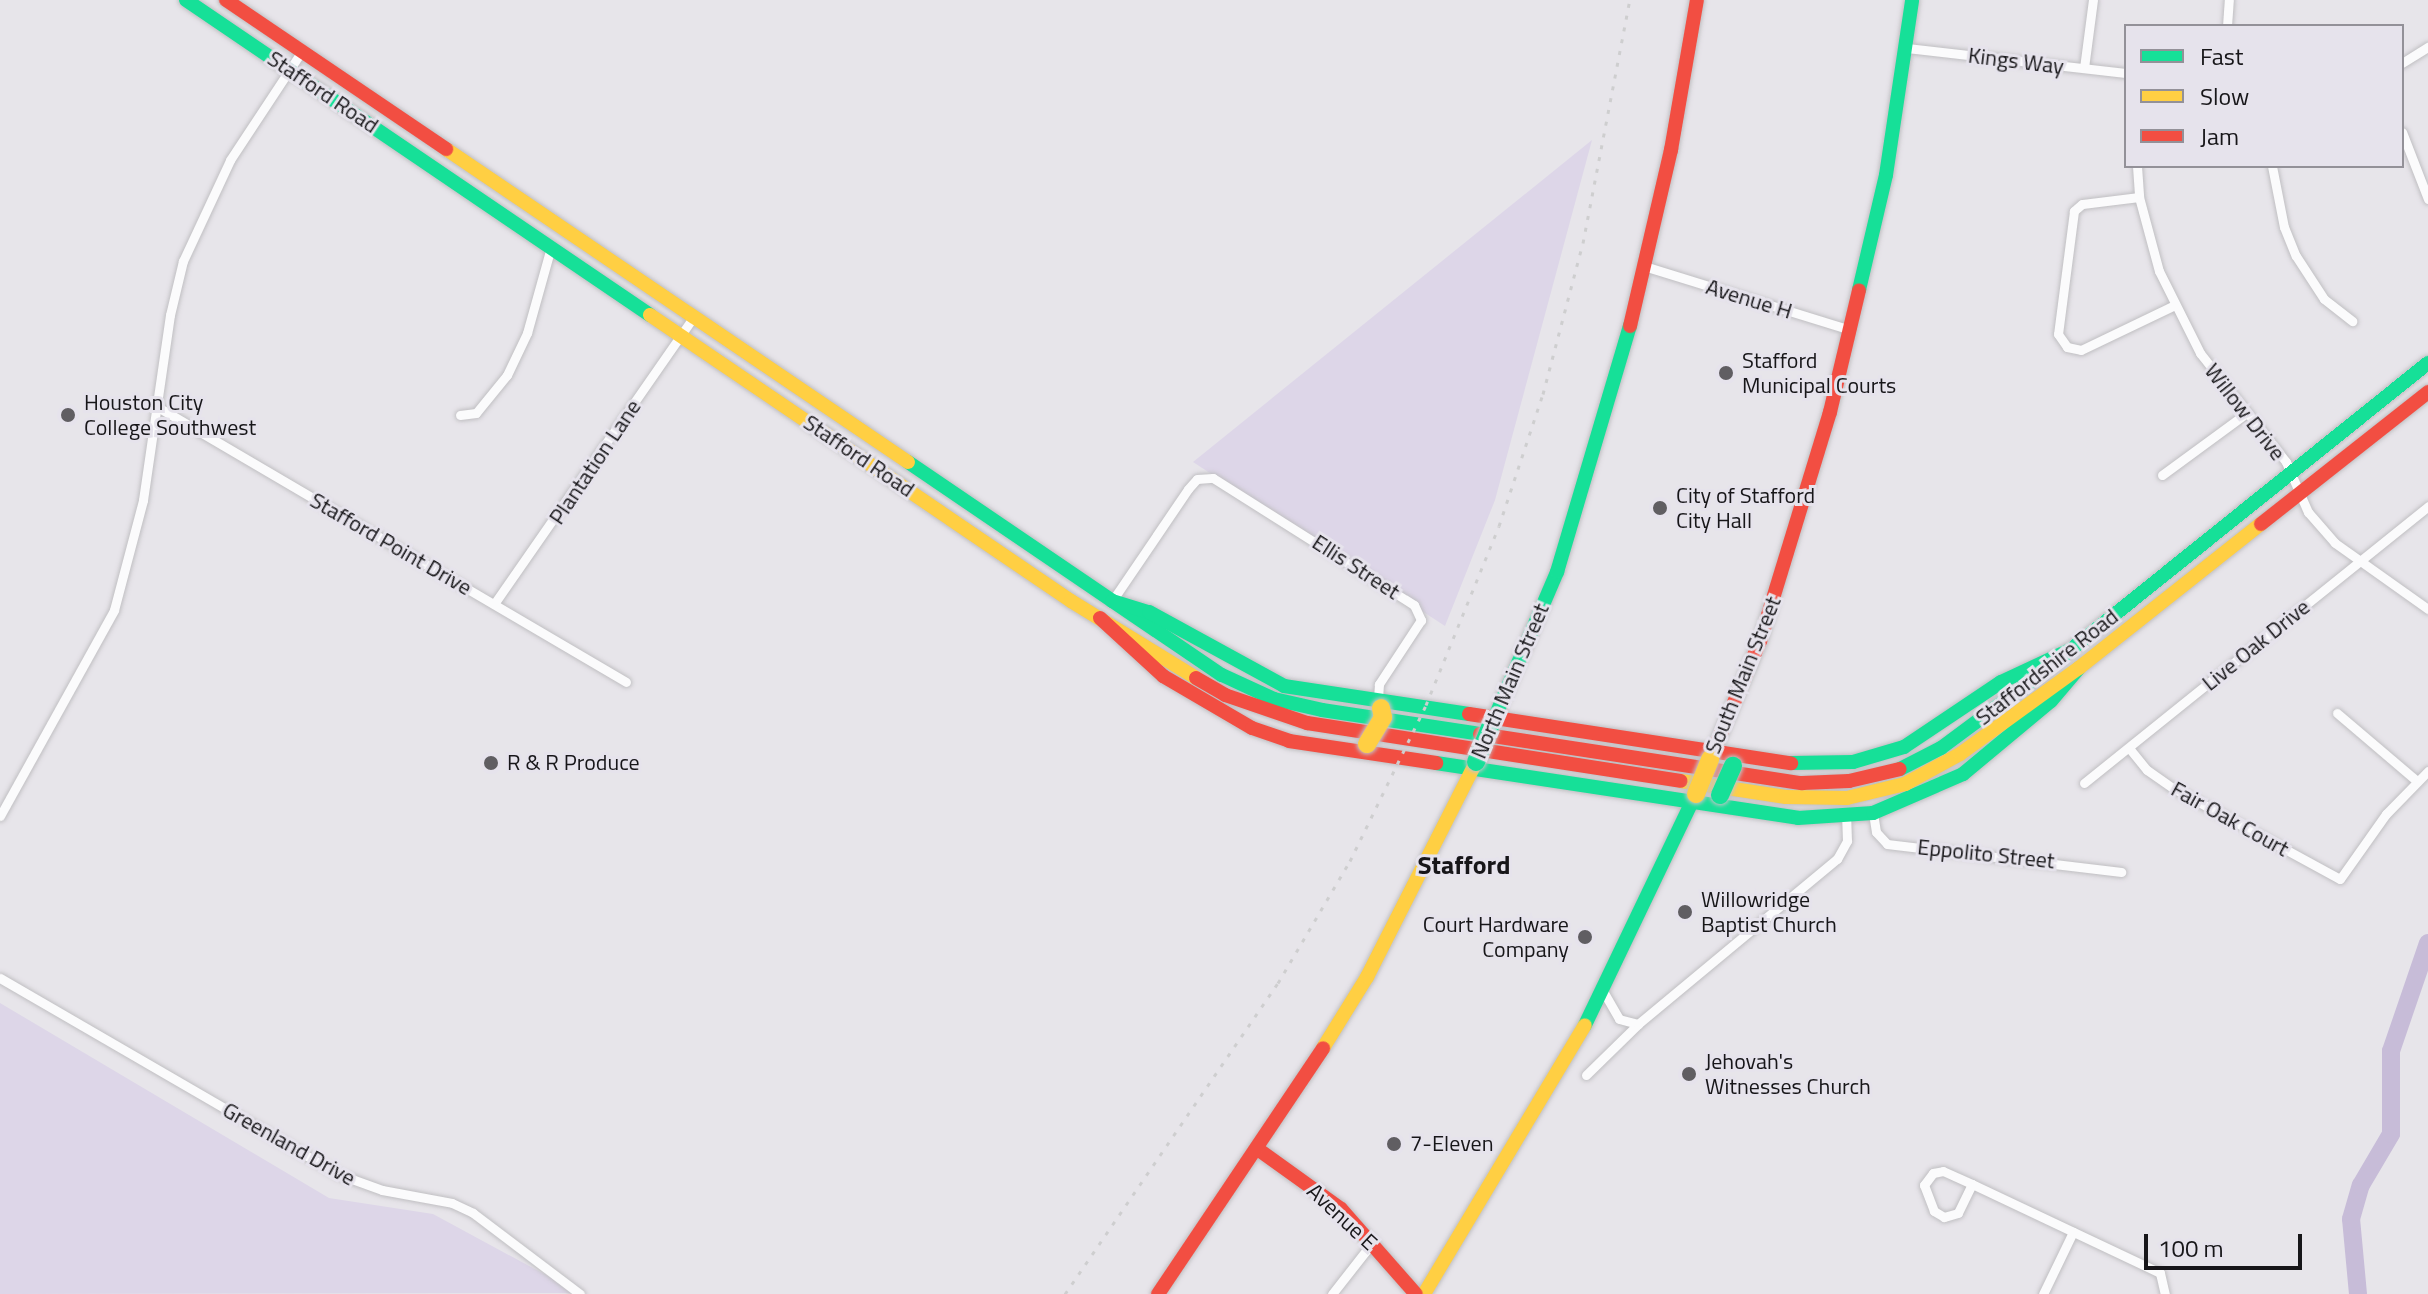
<!DOCTYPE html>
<style>
body{margin:0}
#map{position:relative;width:2428px;height:1294px;overflow:hidden;background:#e7e5ea;font-family:"Titillium Web",sans-serif}
div>[style]{position:absolute}
.green>*{inset:0;background:#ddd6e8}
.river>*{height:18px;margin:-9px;padding:0 9px;transform-origin:9px;border-radius:9px;background:#c7bcd8}
.roads{filter:drop-shadow(0 0 2px #c0bfc2) drop-shadow(0 0 2px #c0bfc2)}
.street>*{height:9px;margin:-4.5px;padding:0 4.5px;transform-origin:4.5px;border-radius:4.5px;background:#fbfbfc}
.fast>*{height:14px;margin:-7px;padding:0 7px;transform-origin:7px;border-radius:7px;background:#16e098}
.slow>*{height:14px;margin:-7px;padding:0 7px;transform-origin:7px;border-radius:7px;background:#ffcf43}
.jam>*{height:14px;margin:-7px;padding:0 7px;transform-origin:7px;border-radius:7px;background:#f24e42}
.rail>*{height:3px;margin-top:-1.5px;transform-origin:0;background:repeating-linear-gradient(90deg,#cececf 0 4px,transparent 0 12px)}
.bridges{filter:drop-shadow(0 0 2px #c3c2c5) drop-shadow(0 0 2px #c3c2c5)}
.fast-bridge>*{height:18px;margin:-9px;padding:0 9px;transform-origin:9px;border-radius:9px;background:#16e098}
.slow-bridge>*{height:18px;margin:-9px;padding:0 9px;transform-origin:9px;border-radius:9px;background:#ffcf43}
.dots>*{width:22px;height:22px;translate:-50% -50%;box-sizing:border-box;border:4px solid #e6e3ec;border-radius:50%}
span{translate:-50% -50%;white-space:nowrap;text-align:center;line-height:1.15;-webkit-text-stroke:6px #e6e3ec;paint-order:stroke}
.street-label{font-size:22px;color:#171619}
.poi-label{font-size:22px;color:#171619}
.left{translate:0 -50%;text-align:left}
.right{translate:-100% -50%;text-align:right}
.quarter-label{font-size:26px;color:#171619;font-weight:700}
.legend{position:absolute;left:2124px;top:24px;width:280px;height:144px;box-sizing:border-box;background:#e6e3ec;border:2px solid #939198;margin:0;padding:10px 14px;list-style:none;font-size:24px;color:#171619}
.legend li{display:flex;align-items:center;gap:16px;height:40px}
.legend b{width:40px;border:2px solid #939198}
.scale{position:absolute;left:2144px;top:1234px;width:158px;height:36px;box-sizing:border-box;border:4px solid #171619;border-top:0;padding-left:10px;font-size:24px;line-height:28px;white-space:nowrap;color:#171619;-webkit-text-stroke:6px #e6e3ec;paint-order:stroke}
</style>
<div id="map">
<div class="green">
<i style="clip-path:polygon(1592px 140px,1495px 500px,1445px 626px,1193px 462px)"></i>
<i style="clip-path:polygon(0 1003px,329px 1198px,433px 1214px,579px 1293px,0 1294px)"></i>
</div>
<div class="river">
<i style="left:2358px;top:1294px;width:75px;rotate:-95.3deg"></i>
<i style="left:2351px;top:1219px;width:35px;rotate:-74deg"></i>
<i style="left:2361px;top:1185px;width:59px;rotate:-59.5deg"></i>
<i style="left:2391px;top:1134px;width:83px;rotate:-90deg"></i>
<i style="left:2391px;top:1051px;width:114px;rotate:-71.1deg"></i>
</div>
<div class="roads">
<div class="street">
<i style="left:2227px;top:26px;width:26px;rotate:-86deg"></i>
<i style="left:1907px;top:48px;width:220px;rotate:6.5deg"></i>
<i style="left:2402px;top:63px;width:31px;rotate:-32deg"></i>
<i style="left:2084px;top:68px;width:69px;rotate:-82.5deg"></i>
<i style="left:2402px;top:132px;width:72px;rotate:68.8deg"></i>
<i style="left:2137px;top:166px;width:31px;rotate:86deg"></i>
<i style="left:2139px;top:197px;width:77px;rotate:74.9deg"></i>
<i style="left:2159px;top:271px;width:92px;rotate:63.4deg"></i>
<i style="left:2200px;top:353px;width:139px;rotate:51.7deg"></i>
<i style="left:2286px;top:462px;width:55px;rotate:66.3deg"></i>
<i style="left:2308px;top:512px;width:41px;rotate:48.9deg"></i>
<i style="left:2335px;top:543px;width:114px;rotate:35.4deg"></i>
<i style="left:2272px;top:166px;width:62px;rotate:78.9deg"></i>
<i style="left:2284px;top:227px;width:31px;rotate:68deg"></i>
<i style="left:2296px;top:256px;width:51px;rotate:56.9deg"></i>
<i style="left:2324px;top:299px;width:36px;rotate:38deg"></i>
<i style="left:2139px;top:197px;width:57px;rotate:173deg"></i>
<i style="left:2082px;top:204px;width:11px;rotate:139deg"></i>
<i style="left:2074px;top:211px;width:124px;rotate:97.4deg"></i>
<i style="left:2058px;top:334px;width:16px;rotate:55deg"></i>
<i style="left:2067px;top:347px;width:14px;rotate:12deg"></i>
<i style="left:2081px;top:350px;width:102px;rotate:-25.6deg"></i>
<i style="left:1647px;top:267px;width:213px;rotate:17.2deg"></i>
<i style="left:156px;top:406px;width:545px;rotate:30.42deg"></i>
<i style="left:460px;top:415px;width:16px;rotate:-7deg"></i>
<i style="left:476px;top:413px;width:49px;rotate:-50.8deg"></i>
<i style="left:507px;top:375px;width:47px;rotate:-64.5deg"></i>
<i style="left:527px;top:333px;width:89px;rotate:-74.4deg"></i>
<i style="left:2162px;top:475px;width:103px;rotate:-36.3deg"></i>
<i style="left:1112px;top:601px;width:135px;rotate:-55.8deg"></i>
<i style="left:1188px;top:489px;width:13px;rotate:-48deg"></i>
<i style="left:1197px;top:479px;width:16px;rotate:-4deg"></i>
<i style="left:1213px;top:478px;width:238px;rotate:32.3deg"></i>
<i style="left:1414px;top:605px;width:17px;rotate:65deg"></i>
<i style="left:1421px;top:620px;width:77px;rotate:123.3deg"></i>
<i style="left:1379px;top:684px;width:13px;rotate:94deg"></i>
<i style="left:494px;top:604px;width:348px;rotate:-55.2deg"></i>
<i style="left:2337px;top:713px;width:105px;rotate:40.4deg"></i>
<i style="left:2129px;top:748px;width:28px;rotate:51deg"></i>
<i style="left:2147px;top:770px;width:32px;rotate:35deg"></i>
<i style="left:2173px;top:788px;width:190px;rotate:28.6deg"></i>
<i style="left:2340px;top:879px;width:80px;rotate:-54.7deg"></i>
<i style="left:2386px;top:814px;width:60px;rotate:-45.7deg"></i>
<i style="left:2084px;top:783px;width:442px;rotate:-38.8deg"></i>
<i style="left:1873px;top:813px;width:19px;rotate:81deg"></i>
<i style="left:1876px;top:832px;width:16px;rotate:47deg"></i>
<i style="left:1887px;top:844px;width:236px;rotate:6.8deg"></i>
<i style="left:0;top:816px;width:235px;rotate:-61deg"></i>
<i style="left:114px;top:610px;width:114px;rotate:-75.2deg"></i>
<i style="left:143px;top:500px;width:187px;rotate:-81.7deg"></i>
<i style="left:170px;top:315px;width:56px;rotate:-76.5deg"></i>
<i style="left:183px;top:261px;width:111px;rotate:-65deg"></i>
<i style="left:230px;top:160px;width:131px;rotate:-56.6deg"></i>
<i style="left:0;top:978px;width:391px;rotate:30.1deg"></i>
<i style="left:338px;top:1174px;width:47px;rotate:20deg"></i>
<i style="left:382px;top:1190px;width:71px;rotate:10.5deg"></i>
<i style="left:452px;top:1203px;width:23px;rotate:25deg"></i>
<i style="left:473px;top:1213px;width:134px;rotate:37.1deg"></i>
<i style="left:1603px;top:991px;width:32px;rotate:60deg"></i>
<i style="left:1619px;top:1019px;width:20px;rotate:15deg"></i>
<i style="left:1586px;top:1075px;width:73px;rotate:-44.4deg"></i>
<i style="left:1638px;top:1024px;width:259px;rotate:-39.7deg"></i>
<i style="left:1837px;top:859px;width:21px;rotate:-61deg"></i>
<i style="left:1847px;top:841px;width:24px;rotate:-92deg"></i>
<i style="left:1972px;top:1184px;width:32px;rotate:116deg"></i>
<i style="left:1958px;top:1213px;width:15px;rotate:164deg"></i>
<i style="left:1944px;top:1217px;width:12px;rotate:-149deg"></i>
<i style="left:1934px;top:1211px;width:28px;rotate:-111deg"></i>
<i style="left:1924px;top:1185px;width:15px;rotate:-53deg"></i>
<i style="left:1933px;top:1173px;width:10px;rotate:-11deg"></i>
<i style="left:1943px;top:1171px;width:32px;rotate:24deg"></i>
<i style="left:1972px;top:1184px;width:208px;rotate:25.3deg"></i>
<i style="left:2160px;top:1273px;width:22px;rotate:77deg"></i>
<i style="left:1332px;top:1294px;width:65px;rotate:-51.9deg"></i>
<i style="left:2043px;top:1294px;width:69px;rotate:-64.2deg"></i>
</div>
<div class="fast">
<i style="left:186px;top:0;width:561px;rotate:34.17deg"></i>
<i style="left:1859px;top:290px;width:118px;rotate:-76.8deg"></i>
<i style="left:1886px;top:175px;width:177px;rotate:-81.5deg"></i>
<i style="left:908px;top:462px;width:379px;rotate:34.2deg"></i>
<i style="left:1222px;top:675px;width:57px;rotate:24.8deg"></i>
<i style="left:1274px;top:699px;width:49px;rotate:12.9deg"></i>
<i style="left:1322px;top:710px;width:160px;rotate:8.6deg"></i>
<i style="left:1112px;top:601px;width:39px;rotate:17deg"></i>
<i style="left:1149px;top:612px;width:154px;rotate:28.7deg"></i>
<i style="left:1284px;top:686px;width:187px;rotate:8.6deg"></i>
<i style="left:1491px;top:726px;width:168px;rotate:-66.8deg"></i>
<i style="left:1557px;top:572px;width:257px;rotate:-73.5deg"></i>
<i style="left:1436px;top:763px;width:366px;rotate:8.6deg"></i>
<i style="left:1798px;top:818px;width:75px;rotate:-3.8deg"></i>
<i style="left:1873px;top:813px;width:98px;rotate:-23.4deg"></i>
<i style="left:1963px;top:774px;width:114px;rotate:-39.7deg"></i>
<i style="left:2051px;top:701px;width:43px;rotate:-49.7deg"></i>
<i style="left:1791px;top:763px;width:62px;rotate:-0.9deg"></i>
<i style="left:1853px;top:762px;width:53px;rotate:-16.4deg"></i>
<i style="left:1904px;top:747px;width:117px;rotate:-33.8deg"></i>
<i style="left:2001px;top:682px;width:78px;rotate:-24.9deg"></i>
<i style="left:1900px;top:769px;width:46px;rotate:-27.1deg"></i>
<i style="left:1941px;top:748px;width:121px;rotate:-36.6deg"></i>
<i style="left:2038px;top:676px;width:500px;rotate:-38.75deg"></i>
<i style="left:1585px;top:1025px;width:255px;rotate:-64.4deg"></i>
</div>
<div class="slow">
<i style="left:446px;top:149px;width:558px;rotate:34.12deg"></i>
<i style="left:650px;top:315px;width:509px;rotate:34.19deg"></i>
<i style="left:1071px;top:601px;width:147px;rotate:31.6deg"></i>
<i style="left:1681px;top:781px;width:106px;rotate:8.7deg"></i>
<i style="left:1786px;top:797px;width:61px;rotate:0.9deg"></i>
<i style="left:1847px;top:798px;width:60px;rotate:-13.6deg"></i>
<i style="left:1905px;top:784px;width:63px;rotate:-28.6deg"></i>
<i style="left:1960px;top:754px;width:147px;rotate:-35.9deg"></i>
<i style="left:2079px;top:668px;width:232px;rotate:-38.4deg"></i>
<i style="left:1323px;top:1048px;width:84px;rotate:-58.2deg"></i>
<i style="left:1367px;top:977px;width:241px;rotate:-63.1deg"></i>
<i style="left:1424px;top:1294px;width:313px;rotate:-59.1deg"></i>
</div>
<div class="jam">
<i style="left:226px;top:0;width:266px;rotate:34.1deg"></i>
<i style="left:1630px;top:326px;width:181px;rotate:-76.9deg"></i>
<i style="left:1671px;top:150px;width:152px;rotate:-80.2deg"></i>
<i style="left:2261px;top:524px;width:213px;rotate:-38.3deg"></i>
<i style="left:1100px;top:618px;width:86px;rotate:42.6deg"></i>
<i style="left:1163px;top:676px;width:103px;rotate:30.3deg"></i>
<i style="left:1252px;top:728px;width:39px;rotate:19deg"></i>
<i style="left:1289px;top:741px;width:149px;rotate:8.5deg"></i>
<i style="left:1196px;top:678px;width:34px;rotate:30deg"></i>
<i style="left:1225px;top:695px;width:87px;rotate:18.9deg"></i>
<i style="left:1307px;top:723px;width:378px;rotate:8.8deg"></i>
<i style="left:1469px;top:714px;width:326px;rotate:8.7deg"></i>
<i style="left:1480px;top:734px;width:326px;rotate:8.7deg"></i>
<i style="left:1802px;top:783px;width:47px;rotate:-2.4deg"></i>
<i style="left:1849px;top:781px;width:52px;rotate:-13.2deg"></i>
<i style="left:1710px;top:759px;width:128px;rotate:-67deg"></i>
<i style="left:1760px;top:641px;width:239px;rotate:-73deg"></i>
<i style="left:1830px;top:412px;width:125px;rotate:-76.6deg"></i>
<i style="left:1259px;top:1150px;width:101px;rotate:35.7deg"></i>
<i style="left:1341px;top:1209px;width:113px;rotate:48.6deg"></i>
<i style="left:1158px;top:1294px;width:296px;rotate:-56.1deg"></i>
</div>
</div>
<div class="rail">
<i style="left:1065px;top:1294px;width:377px;rotate:-55.6deg"></i>
<i style="left:1278px;top:983px;width:142px;rotate:-59.5deg"></i>
<i style="left:1350px;top:861px;width:174px;rotate:-64deg"></i>
<i style="left:1426px;top:705px;width:193px;rotate:-67.8deg"></i>
<i style="left:1499px;top:526px;width:139px;rotate:-71.6deg"></i>
<i style="left:1543px;top:394px;width:156px;rotate:-75.2deg"></i>
<i style="left:1583px;top:243px;width:248px;rotate:-79.1deg"></i>
</div>
<div class="bridges">
<div class="fast-bridge">
<i style="left:1476px;top:762px;width:37px;rotate:-68deg"></i>
<i style="left:1720px;top:795px;width:32px;rotate:-66deg"></i>
</div>
<div class="slow-bridge">
<i style="left:1367px;top:744px;width:31px;rotate:-59deg"></i>
<i style="left:1383px;top:717px;width:9px;rotate:-103deg"></i>
<i style="left:1696px;top:794px;width:38px;rotate:-68deg"></i>
</div>
</div>
<div class="dots">
<i style="left:1726px;top:373px;background:#605e62"></i>
<i style="left:68px;top:415px;background:#605e62"></i>
<i style="left:1660px;top:508px;background:#605e62"></i>
<i style="left:491px;top:763px;background:#605e62"></i>
<i style="left:1685px;top:912px;background:#605e62"></i>
<i style="left:1585px;top:937px;background:#605e62"></i>
<i style="left:1689px;top:1074px;background:#605e62"></i>
<i style="left:1394px;top:1144px;background:#605e62"></i>
</div>
<div class="street-label">
<span style="left:2016px;top:61px;rotate:7deg">Kings Way</span>
<span style="left:323px;top:92px;rotate:34deg">Stafford Road</span>
<span style="left:1749px;top:299px;rotate:17deg">Avenue H</span>
<span style="left:2245px;top:412px;rotate:52deg">Willow Drive</span>
<span style="left:859px;top:456px;rotate:34deg">Stafford Road</span>
<span style="left:595px;top:462px;rotate:-56deg">Plantation Lane</span>
<span style="left:391px;top:544px;rotate:30deg">Stafford Point Drive</span>
<span style="left:1356px;top:567px;rotate:33deg">Ellis Street</span>
<span style="left:2256px;top:645px;rotate:-39deg">Live Oak Drive</span>
<span style="left:2047px;top:667px;rotate:-38deg">Staffordshire Road</span>
<span style="left:1743px;top:675px;rotate:-68deg">South Main Street</span>
<span style="left:1510px;top:681px;rotate:-67deg">North Main Street</span>
<span style="left:2230px;top:819px;rotate:29deg">Fair Oak Court</span>
<span style="left:1986px;top:854px;rotate:6deg">Eppolito Street</span>
<span style="left:289px;top:1144px;rotate:29deg">Greenland Drive</span>
<span style="left:1342px;top:1217px;rotate:43deg">Avenue E</span>
</div>
<div class="poi-label">
<span class="left" style="left:1742px;top:373px">Stafford<br>Municipal Courts</span>
<span class="left" style="left:84px;top:415px">Houston City<br>College Southwest</span>
<span class="left" style="left:1676px;top:508px">City of Stafford<br>City Hall</span>
<span class="left" style="left:507px;top:763px">R &amp; R Produce</span>
<span class="left" style="left:1701px;top:912px">Willowridge<br>Baptist Church</span>
<span class="right" style="left:1569px;top:937px">Court Hardware<br>Company</span>
<span class="left" style="left:1705px;top:1074px">Jehovah's<br>Witnesses Church</span>
<span class="left" style="left:1410px;top:1144px">7-Eleven</span>
</div>
<div class="quarter-label">
<span style="left:1464px;top:865px">Stafford</span>
</div>
<ul class="legend">
<li><b style="height:10px;background:#16e098"></b>Fast</li>
<li><b style="height:10px;background:#ffcf43"></b>Slow</li>
<li><b style="height:10px;background:#f24e42"></b>Jam</li>
</ul>
<div class="scale">100 m</div>
</div>
